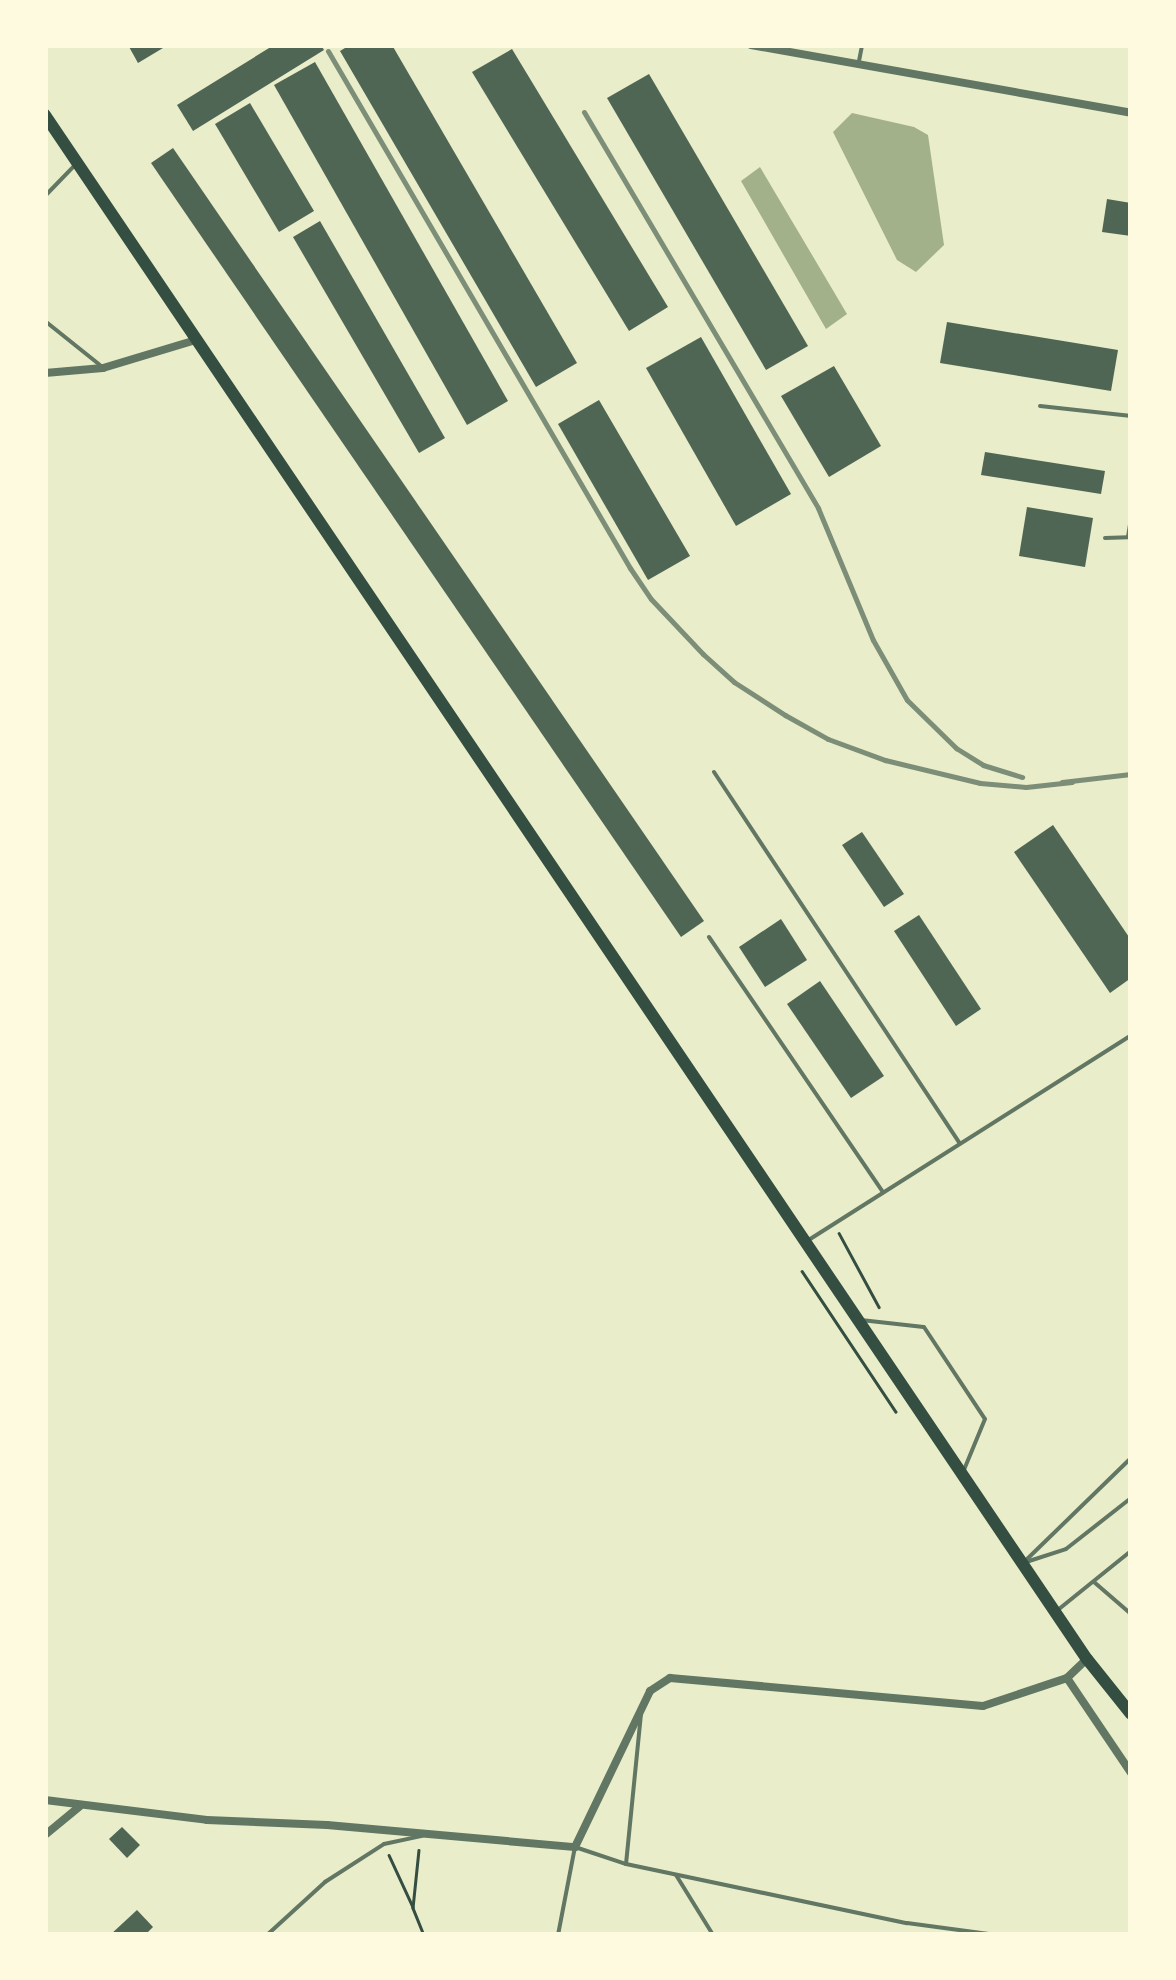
<!DOCTYPE html>
<style>
body{margin:0}
#map{position:relative;width:1176px;height:1980px;overflow:hidden;background:#e9edc9;font-family:"DejaVu Sans",sans-serif}
div>[style]{position:absolute}
.water>*{inset:0;background:#a3b18a}
.building>*{inset:0;background:#4f6655}
.path>*{height:2.5px;margin:-1.25px;padding:0 1.25px;transform-origin:1.25px;border-radius:1.25px;background:#344e41}
.service>*{height:4px;margin:-2px;padding:0 2px;transform-origin:2px;border-radius:2px;background:#617663}
.minor>*{height:8px;margin:-4px;padding:0 4px;transform-origin:4px;border-radius:4px;background:#617663}
.trunk>*{height:12px;margin:-6px;padding:0 6px;transform-origin:6px;border-radius:6px;background:#344e41}
.rail>*{height:5px;margin:-2.5px;padding:0 2.5px;transform-origin:2.5px;border-radius:2.5px;background:#7c8e77}
span{translate:-50% -50%;white-space:nowrap;text-align:center;line-height:1.15;-webkit-text-stroke:8px #fefae0;paint-order:stroke}
.frame{position:absolute;inset:0;border:48px solid #fefae0;pointer-events:none}
</style>
<div id="map">
<div class="water">
<i style="clip-path:polygon(852px 113px,914px 127px,928px 135px,944px 245px,916px 272px,897px 260px,833px 132px)"></i>
<i style="clip-path:polygon(760px 167px,847px 314px,826px 329px,741px 181px)"></i>
</div>
<div class="building">
<i style="clip-path:polygon(128px 45px,168px 45px,138px 63px)"></i>
<i style="clip-path:polygon(274px 45px,321px 45px,324px 50px,193px 131px,177px 105px)"></i>
<i style="clip-path:polygon(350px 45px,392px 45px,577px 363px,536px 387px,340px 51px)"></i>
<i style="clip-path:polygon(512px 49px,668px 307px,629px 331px,472px 72px)"></i>
<i style="clip-path:polygon(315px 62px,508px 401px,467px 425px,274px 85px)"></i>
<i style="clip-path:polygon(649px 74px,808px 346px,766px 370px,607px 98px)"></i>
<i style="clip-path:polygon(250px 103px,314px 211px,279px 232px,215px 124px)"></i>
<i style="clip-path:polygon(173px 148px,704px 921px,681px 937px,151px 163px)"></i>
<i style="clip-path:polygon(1107px 199px,1131px 203px,1131px 236px,1102px 232px)"></i>
<i style="clip-path:polygon(320px 221px,445px 438px,419px 453px,293px 237px)"></i>
<i style="clip-path:polygon(947px 322px,1118px 350px,1111px 391px,940px 363px)"></i>
<i style="clip-path:polygon(701px 337px,791px 494px,736px 526px,646px 368px)"></i>
<i style="clip-path:polygon(834px 366px,881px 446px,829px 477px,781px 396px)"></i>
<i style="clip-path:polygon(599px 400px,690px 556px,648px 580px,558px 424px)"></i>
<i style="clip-path:polygon(985px 452px,1105px 471px,1101px 494px,981px 475px)"></i>
<i style="clip-path:polygon(1027px 507px,1093px 518px,1085px 567px,1019px 556px)"></i>
<i style="clip-path:polygon(1053px 825px,1131px 940px,1131px 978px,1110px 993px,1014px 852px)"></i>
<i style="clip-path:polygon(862px 832px,904px 894px,884px 907px,842px 845px)"></i>
<i style="clip-path:polygon(919px 915px,981px 1009px,956px 1026px,894px 931px)"></i>
<i style="clip-path:polygon(781px 919px,807px 960px,765px 987px,739px 947px)"></i>
<i style="clip-path:polygon(820px 981px,884px 1076px,851px 1098px,787px 1004px)"></i>
<i style="clip-path:polygon(122px 1827px,140px 1845px,127px 1858px,109px 1839px)"></i>
<i style="clip-path:polygon(137px 1910px,153px 1927px,145px 1935px,110px 1935px)"></i>
</div>
<div class="path">
<i style="left:839px;top:1233px;width:84px;rotate:61.6deg"></i>
<i style="left:802px;top:1271px;width:169px;rotate:56.3deg"></i>
<i style="left:419px;top:1850px;width:58px;rotate:95.9deg"></i>
<i style="left:413px;top:1908px;width:29px;rotate:68deg"></i>
<i style="left:389px;top:1855px;width:57px;rotate:65.2deg"></i>
</div>
<div class="service">
<i style="left:859px;top:61px;width:16px;rotate:-79deg"></i>
<i style="left:45px;top:196px;width:42px;rotate:-46deg"></i>
<i style="left:45px;top:321px;width:70px;rotate:38.7deg"></i>
<i style="left:1040px;top:406px;width:92px;rotate:6.3deg"></i>
<i style="left:1105px;top:538px;width:23px;rotate:-2deg"></i>
<i style="left:1128px;top:537px;width:19px;rotate:-81deg"></i>
<i style="left:714px;top:772px;width:445px;rotate:56.5deg"></i>
<i style="left:709px;top:937px;width:309px;rotate:55.7deg"></i>
<i style="left:807px;top:1241px;width:384px;rotate:-32.4deg"></i>
<i style="left:861px;top:1320px;width:63px;rotate:6.3deg"></i>
<i style="left:924px;top:1327px;width:110px;rotate:56.5deg"></i>
<i style="left:985px;top:1419px;width:57px;rotate:112.5deg"></i>
<i style="left:1131px;top:1458px;width:151px;rotate:135.8deg"></i>
<i style="left:1023px;top:1563px;width:45px;rotate:-18deg"></i>
<i style="left:1066px;top:1549px;width:83px;rotate:-38.1deg"></i>
<i style="left:1094px;top:1582px;width:49px;rotate:40.9deg"></i>
<i style="left:1059px;top:1609px;width:92px;rotate:-38.9deg"></i>
<i style="left:626px;top:1864px;width:150px;rotate:-84.3deg"></i>
<i style="left:676px;top:1875px;width:70px;rotate:58.3deg"></i>
<i style="left:267px;top:1935px;width:79px;rotate:-42.4deg"></i>
<i style="left:325px;top:1882px;width:70px;rotate:-32.8deg"></i>
<i style="left:384px;top:1844px;width:39px;rotate:-12deg"></i>
<i style="left:558px;top:1935px;width:90px;rotate:-79.1deg"></i>
<i style="left:575px;top:1847px;width:54px;rotate:18.4deg"></i>
<i style="left:626px;top:1864px;width:287px;rotate:11.9deg"></i>
<i style="left:907px;top:1923px;width:90px;rotate:7.7deg"></i>
</div>
<div class="minor">
<i style="left:751px;top:45px;width:386px;rotate:10.1deg"></i>
<i style="left:45px;top:373px;width:58px;rotate:-4.9deg"></i>
<i style="left:103px;top:368px;width:97px;rotate:-16.8deg"></i>
<i style="left:1067px;top:1678px;width:115px;rotate:56deg"></i>
<i style="left:45px;top:1800px;width:163px;rotate:7deg"></i>
<i style="left:207px;top:1820px;width:120px;rotate:2.4deg"></i>
<i style="left:327px;top:1825px;width:249px;rotate:5.1deg"></i>
<i style="left:575px;top:1847px;width:173px;rotate:-64.3deg"></i>
<i style="left:650px;top:1691px;width:24px;rotate:-33deg"></i>
<i style="left:670px;top:1678px;width:314px;rotate:5.1deg"></i>
<i style="left:983px;top:1706px;width:89px;rotate:-18.4deg"></i>
<i style="left:1067px;top:1678px;width:28px;rotate:-44deg"></i>
<i style="left:45px;top:1835px;width:45px;rotate:-39.6deg"></i>
</div>
<div class="trunk">
<i style="left:45px;top:115px;width:1863px;rotate:55.99deg"></i>
<i style="left:1087px;top:1659px;width:70px;rotate:51.3deg"></i>
</div>
<div class="rail">
<i style="left:328px;top:51px;width:599px;rotate:59.71deg"></i>
<i style="left:630px;top:568px;width:37px;rotate:56deg"></i>
<i style="left:651px;top:599px;width:76px;rotate:46.6deg"></i>
<i style="left:703px;top:654px;width:42px;rotate:42.1deg"></i>
<i style="left:734px;top:682px;width:61px;rotate:32.9deg"></i>
<i style="left:785px;top:715px;width:49px;rotate:29.2deg"></i>
<i style="left:828px;top:739px;width:61px;rotate:20.2deg"></i>
<i style="left:885px;top:760px;width:98px;rotate:13.6deg"></i>
<i style="left:980px;top:783px;width:46px;rotate:5deg"></i>
<i style="left:1026px;top:787px;width:46px;rotate:-6.2deg"></i>
<i style="left:584px;top:112px;width:460px;rotate:59.4deg"></i>
<i style="left:818px;top:508px;width:143px;rotate:67.4deg"></i>
<i style="left:873px;top:640px;width:69px;rotate:60.5deg"></i>
<i style="left:907px;top:700px;width:69px;rotate:44.4deg"></i>
<i style="left:956px;top:748px;width:32px;rotate:32deg"></i>
<i style="left:983px;top:765px;width:41px;rotate:17.1deg"></i>
<i style="left:1062px;top:782px;width:69px;rotate:-6.6deg"></i>
</div>
<div class="frame"></div>
</div>
